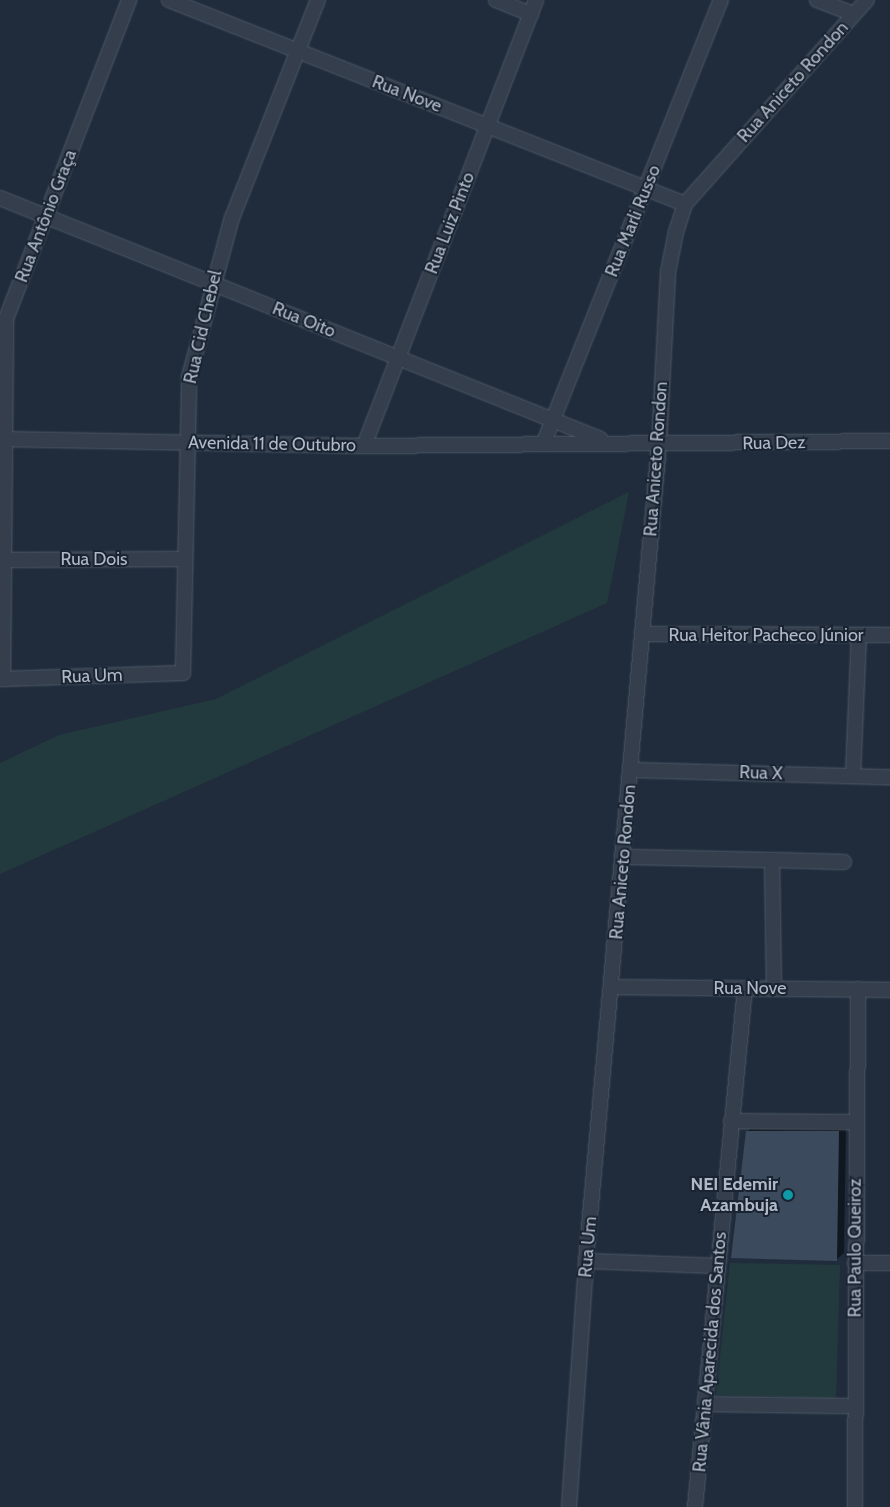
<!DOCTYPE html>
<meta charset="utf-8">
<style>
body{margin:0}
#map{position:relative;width:890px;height:1507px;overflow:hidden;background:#202c3c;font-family:Cabin,sans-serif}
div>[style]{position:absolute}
.green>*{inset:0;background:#223a3d}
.shadow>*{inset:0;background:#0007}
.building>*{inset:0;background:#3b4a5c}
.roads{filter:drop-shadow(0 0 1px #4f5967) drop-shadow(0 0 1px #4f5967)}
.minor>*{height:14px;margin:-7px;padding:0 7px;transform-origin:7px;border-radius:7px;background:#343e4c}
.dots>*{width:14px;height:14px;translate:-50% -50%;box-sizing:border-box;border:2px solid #192331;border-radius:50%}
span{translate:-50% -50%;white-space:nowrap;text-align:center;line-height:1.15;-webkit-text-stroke:4px #192331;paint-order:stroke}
.street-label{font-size:18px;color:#afb9c8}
.poi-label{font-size:18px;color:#afb9c8;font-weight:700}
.right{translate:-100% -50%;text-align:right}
</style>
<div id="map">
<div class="green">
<i style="clip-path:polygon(629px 492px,607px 603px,0 874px,0 763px,59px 735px,216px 699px)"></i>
<i style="clip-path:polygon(730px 1263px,840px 1265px,836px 1398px,716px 1395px)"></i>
</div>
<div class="shadow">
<i style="clip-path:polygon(754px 1125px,846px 1125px,844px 1253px,837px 1259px,747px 1132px)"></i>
</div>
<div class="building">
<i style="clip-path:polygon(746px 1131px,839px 1131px,837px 1261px,731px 1258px)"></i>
</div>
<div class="roads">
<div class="minor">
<i style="left:169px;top:0;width:555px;rotate:21.57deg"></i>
<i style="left:496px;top:0;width:38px;rotate:22deg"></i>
<i style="left:817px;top:0;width:39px;rotate:21deg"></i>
<i style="left:0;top:198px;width:647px;rotate:21.88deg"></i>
<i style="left:0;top:439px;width:364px;rotate:1.1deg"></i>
<i style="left:364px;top:446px;width:526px;rotate:-0.54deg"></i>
<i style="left:544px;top:442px;width:476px;rotate:-68.2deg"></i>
<i style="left:364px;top:446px;width:478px;rotate:-68.9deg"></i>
<i style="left:4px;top:560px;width:181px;rotate:-0.3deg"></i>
<i style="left:643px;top:634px;width:247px;rotate:0.2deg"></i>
<i style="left:0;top:679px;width:183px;rotate:-1.9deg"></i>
<i style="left:183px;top:673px;width:296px;rotate:-88.8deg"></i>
<i style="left:189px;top:377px;width:165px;rotate:-74.9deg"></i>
<i style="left:232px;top:218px;width:234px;rotate:-68.5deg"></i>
<i style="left:3px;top:679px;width:360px;rotate:-89.5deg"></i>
<i style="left:6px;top:319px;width:342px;rotate:-68.9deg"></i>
<i style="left:632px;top:770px;width:258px;rotate:1.6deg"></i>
<i style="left:853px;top:776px;width:141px;rotate:-87.6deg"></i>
<i style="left:623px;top:857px;width:149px;rotate:1.2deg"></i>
<i style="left:772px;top:860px;width:129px;rotate:89.1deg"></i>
<i style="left:772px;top:860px;width:72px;rotate:1.6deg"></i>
<i style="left:611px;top:987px;width:279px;rotate:0.6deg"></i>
<i style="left:731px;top:1121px;width:124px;rotate:0.5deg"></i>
<i style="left:586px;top:1261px;width:132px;rotate:2.2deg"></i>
<i style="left:855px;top:1263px;width:35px"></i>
<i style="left:706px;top:1404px;width:149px;rotate:0.8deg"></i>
<i style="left:569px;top:1507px;width:247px;rotate:-86deg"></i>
<i style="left:586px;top:1261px;width:819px;rotate:-84.89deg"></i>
<i style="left:659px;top:445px;width:173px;rotate:-87deg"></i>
<i style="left:668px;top:272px;width:41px;rotate:-78.7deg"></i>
<i style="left:676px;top:232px;width:29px;rotate:-72deg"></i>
<i style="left:685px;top:204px;width:273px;rotate:-48.3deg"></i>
<i style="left:695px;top:1507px;width:521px;rotate:-84.5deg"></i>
<i style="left:855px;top:1507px;width:518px;rotate:-89.67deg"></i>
</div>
</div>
<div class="dots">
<i style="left:788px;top:1195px;background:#0f9aa8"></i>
</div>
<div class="street-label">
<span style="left:793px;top:82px;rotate:-48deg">Rua Aniceto Rondon</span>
<span style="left:407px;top:94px;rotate:21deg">Rua Nove</span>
<span style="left:46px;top:216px;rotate:-69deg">Rua Antônio Graça</span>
<span style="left:633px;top:221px;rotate:-68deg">Rua Marli Russo</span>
<span style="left:450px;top:223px;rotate:-69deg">Rua Luiz Pinto</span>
<span style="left:304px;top:320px;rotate:22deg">Rua Oito</span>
<span style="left:203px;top:327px;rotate:-77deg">Rua Cid Chebel</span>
<span style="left:774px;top:443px;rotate:-1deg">Rua Dez</span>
<span style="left:272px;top:444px;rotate:1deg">Avenida 11 de Outubro</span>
<span style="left:656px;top:459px;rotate:-86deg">Rua Aniceto Rondon</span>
<span style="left:94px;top:559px">Rua Dois</span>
<span style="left:766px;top:635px">Rua Heitor Pacheco Júnior</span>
<span style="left:92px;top:676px;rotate:-2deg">Rua Um</span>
<span style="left:761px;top:773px;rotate:2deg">Rua X</span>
<span style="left:623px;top:862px;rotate:-85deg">Rua Aniceto Rondon</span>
<span style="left:750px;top:988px">Rua Nove</span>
<span style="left:588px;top:1247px;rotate:-85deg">Rua Um</span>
<span style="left:855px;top:1248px;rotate:-90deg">Rua Paulo Queiroz</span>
<span style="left:710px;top:1352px;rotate:-85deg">Rua Vânia Aparecida dos Santos</span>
</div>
<div class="poi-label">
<span class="right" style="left:778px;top:1195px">NEI Edemir<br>Azambuja</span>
</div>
</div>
